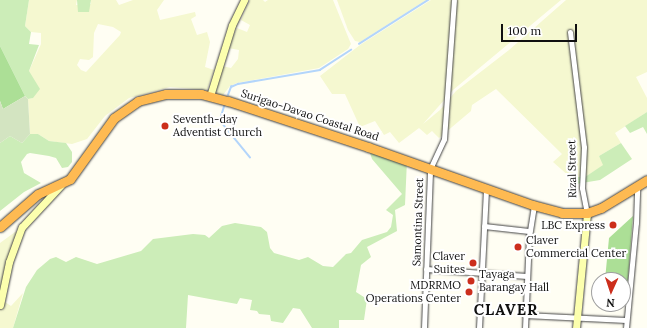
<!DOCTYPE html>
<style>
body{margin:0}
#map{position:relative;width:647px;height:328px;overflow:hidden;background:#fffef3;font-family:Lora,serif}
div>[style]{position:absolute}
.farmland>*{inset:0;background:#f5f8d0}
.green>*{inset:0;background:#ccedb8}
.forest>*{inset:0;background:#acdf96}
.cemetery>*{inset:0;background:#d3e4c1}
.stream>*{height:1.5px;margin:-0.75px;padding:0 0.75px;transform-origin:0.75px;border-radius:0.75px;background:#b3d5fb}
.roads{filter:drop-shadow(0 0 1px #434343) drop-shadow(0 0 1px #434343)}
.street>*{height:5px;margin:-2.5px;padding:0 2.5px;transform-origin:2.5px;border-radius:2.5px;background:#fff}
.secondary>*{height:7px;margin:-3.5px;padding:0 3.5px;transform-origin:3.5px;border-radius:3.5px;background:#fcffae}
.highway>*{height:9px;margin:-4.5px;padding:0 4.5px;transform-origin:4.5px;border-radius:4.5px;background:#feba52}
.dots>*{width:11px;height:11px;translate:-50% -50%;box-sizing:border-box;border:2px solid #fff;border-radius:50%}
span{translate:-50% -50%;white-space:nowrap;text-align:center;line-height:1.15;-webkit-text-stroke:4px #fff;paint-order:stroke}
.street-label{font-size:11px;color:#101010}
.poi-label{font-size:11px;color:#101010}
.left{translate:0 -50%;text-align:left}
.right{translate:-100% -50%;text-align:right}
.district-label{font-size:15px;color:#101010;font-weight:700;letter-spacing:1px}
.north{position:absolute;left:591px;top:272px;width:40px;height:40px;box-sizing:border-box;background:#fff;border:1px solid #9f9f9f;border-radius:50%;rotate:183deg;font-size:11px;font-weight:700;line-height:16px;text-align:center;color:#101010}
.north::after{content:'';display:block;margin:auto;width:14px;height:18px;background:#cc2e1c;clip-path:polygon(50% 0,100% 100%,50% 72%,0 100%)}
.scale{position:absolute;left:501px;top:24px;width:76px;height:18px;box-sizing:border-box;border:2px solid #101010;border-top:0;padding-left:5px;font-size:12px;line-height:14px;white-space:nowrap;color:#101010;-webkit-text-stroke:3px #fff;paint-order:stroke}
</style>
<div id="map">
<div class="farmland">
<i style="clip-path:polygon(evenodd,29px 0,77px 0,76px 5px,91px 4px,91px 0,116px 0,119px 5px,133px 0,164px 0,157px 10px,160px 20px,195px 12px,196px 16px,191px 19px,197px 35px,207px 32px,210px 42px,205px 67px,214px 70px,207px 90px,170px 87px,129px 98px,105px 116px,87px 139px,72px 144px,49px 141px,38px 134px,30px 134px,28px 99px,33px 98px,29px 71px,41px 44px,41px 33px,31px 32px,25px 26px,29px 0,98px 24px,113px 27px,121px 32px,120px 35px,86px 72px,81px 70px,77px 65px,80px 59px,89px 60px,93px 57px,94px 33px,98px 24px)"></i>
<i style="clip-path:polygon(250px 0,263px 0,265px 2px,268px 0,333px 0,351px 44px,348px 49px,319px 68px,237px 83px,230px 86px,223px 95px,217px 94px,215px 90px,222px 66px,231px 68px,238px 59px,239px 50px,228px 48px,237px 28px,247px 32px,250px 25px,241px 20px)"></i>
<i style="clip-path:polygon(337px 0,426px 0,360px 42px,355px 41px,348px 30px)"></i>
<i style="clip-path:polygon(431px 0,561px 0,453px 90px,423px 124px,440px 110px,456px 91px,509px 50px,566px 0,647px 0,647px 72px,636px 77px,647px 98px,647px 112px,615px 133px,621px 143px,599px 156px,604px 165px,585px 177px,570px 177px,553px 162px,562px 154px,496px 89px,472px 105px,471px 111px,439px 138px,432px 131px,427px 135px,419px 128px,399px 143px,390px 132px,384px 135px,375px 121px,360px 127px,345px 94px,332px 94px,320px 76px,360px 45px)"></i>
<i style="clip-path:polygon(15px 232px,20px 233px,2px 300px,11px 306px,23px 293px,13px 328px,0 328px,0 243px)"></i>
</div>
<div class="green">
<i style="clip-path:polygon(0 0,29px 0,25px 26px,31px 32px,29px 44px,39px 45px,29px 71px,40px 89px,33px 98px,28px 99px,25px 96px,0 46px)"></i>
<i style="clip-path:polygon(77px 0,91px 0,89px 12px,78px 12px)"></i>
<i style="clip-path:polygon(647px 112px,647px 134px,643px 127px,630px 133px,625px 126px)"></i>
<i style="clip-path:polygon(30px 134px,38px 134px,49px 141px,66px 143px,72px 152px,72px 162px,68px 167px,62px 168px,56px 158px,49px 156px,30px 153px,27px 154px,21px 162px,24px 173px,41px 183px,24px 192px,0 211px,0 143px,10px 136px,22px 143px)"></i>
<i style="clip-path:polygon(621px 143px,632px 159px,600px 180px,576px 184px,570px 177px,585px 177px,603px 165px,599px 156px)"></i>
<i style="clip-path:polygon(368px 147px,407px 160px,405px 205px,395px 210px,397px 231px,367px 247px,371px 257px,361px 265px,356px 292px,367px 299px,364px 320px,339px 320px,339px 328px,312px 328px,300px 309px,293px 308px,283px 323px,271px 321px,270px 315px,259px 314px,257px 311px,250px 310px,252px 300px,240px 298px,237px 304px,188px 295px,186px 328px,13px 328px,26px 287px,37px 270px,50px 259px,56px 257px,66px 262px,76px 257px,97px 264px,141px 251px,153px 239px,193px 234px,205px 235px,209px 238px,222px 226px,235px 223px,261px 227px,267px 232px,270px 248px,274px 253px,299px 260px,308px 257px,323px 266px,333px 267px,346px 254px,351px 253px,362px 240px,387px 232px,391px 227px,393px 215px,386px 210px,402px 194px,372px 159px)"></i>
</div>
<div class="forest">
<i style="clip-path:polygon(0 46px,25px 96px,3px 109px,0 101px)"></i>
<i style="clip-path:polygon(633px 216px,626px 305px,613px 304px,623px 304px,623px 280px,605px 280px,609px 238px)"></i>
</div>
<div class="cemetery">
<i style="clip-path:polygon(25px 96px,28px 99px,30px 134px,22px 143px,10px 136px,0 143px,0 101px,3px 109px)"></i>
</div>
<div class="stream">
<i style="left:359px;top:44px;width:82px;rotate:-32.5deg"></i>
<i style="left:228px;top:95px;width:9px;rotate:-69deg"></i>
<i style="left:231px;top:87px;width:8px;rotate:-23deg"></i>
<i style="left:238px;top:84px;width:83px;rotate:-9.7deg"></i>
<i style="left:320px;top:70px;width:37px;rotate:-33deg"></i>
<i style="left:225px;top:105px;width:14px;rotate:107deg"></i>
<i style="left:221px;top:118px;width:6px;rotate:72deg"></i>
<i style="left:223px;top:124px;width:43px;rotate:50.7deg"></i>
</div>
<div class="roads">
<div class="street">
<i style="left:570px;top:32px;width:116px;rotate:83.1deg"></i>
<i style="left:584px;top:147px;width:41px;rotate:92.8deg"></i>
<i style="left:582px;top:188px;width:25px;rotate:79deg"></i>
<i style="left:484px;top:226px;width:45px;rotate:6.3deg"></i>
<i style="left:426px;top:269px;width:101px;rotate:4deg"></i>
<i style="left:525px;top:315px;width:101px;rotate:2.8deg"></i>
<i style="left:424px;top:328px;width:159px;rotate:-87.8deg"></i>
<i style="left:430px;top:169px;width:33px;rotate:-65deg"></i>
<i style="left:444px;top:139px;width:139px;rotate:-85.9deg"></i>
<i style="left:479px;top:328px;width:139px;rotate:-87.1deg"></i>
<i style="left:525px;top:328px;width:91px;rotate:-87.5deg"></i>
<i style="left:529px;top:237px;width:31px;rotate:-81deg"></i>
<i style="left:626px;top:328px;width:105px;rotate:-84.6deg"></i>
<i style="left:636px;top:223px;width:37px;rotate:-88deg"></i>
</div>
<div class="secondary">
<i style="left:210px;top:96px;width:74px;rotate:-72.8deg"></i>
<i style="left:232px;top:25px;width:28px;rotate:-64deg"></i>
<i style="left:0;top:305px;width:44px;rotate:-78.2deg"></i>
<i style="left:9px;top:262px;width:37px;rotate:-70deg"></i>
<i style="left:22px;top:227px;width:57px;rotate:-47.1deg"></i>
<i style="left:576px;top:328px;width:116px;rotate:-84.5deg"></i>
</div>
<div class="highway">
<i style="left:0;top:227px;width:50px;rotate:-41deg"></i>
<i style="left:38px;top:194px;width:35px;rotate:-25deg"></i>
<i style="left:70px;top:179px;width:75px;rotate:-54.2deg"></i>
<i style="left:114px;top:118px;width:29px;rotate:-35deg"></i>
<i style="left:138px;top:101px;width:29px;rotate:-14deg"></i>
<i style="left:166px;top:94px;width:35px"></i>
<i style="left:201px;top:94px;width:28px;rotate:15deg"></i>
<i style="left:228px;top:101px;width:147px;rotate:18.2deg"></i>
<i style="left:368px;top:147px;width:175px;rotate:19.4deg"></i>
<i style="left:533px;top:205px;width:30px;rotate:15deg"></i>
<i style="left:562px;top:213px;width:25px"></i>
<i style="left:587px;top:213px;width:15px;rotate:-20deg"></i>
<i style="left:601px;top:208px;width:54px;rotate:-31.3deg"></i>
</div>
</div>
<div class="dots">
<i style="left:165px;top:126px;background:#cc2e1c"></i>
<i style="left:613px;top:225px;background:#cc2e1c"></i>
<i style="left:518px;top:247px;background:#cc2e1c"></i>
<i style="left:473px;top:263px;background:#cc2e1c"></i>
<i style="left:471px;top:281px;background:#cc2e1c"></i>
<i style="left:469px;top:292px;background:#cc2e1c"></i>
</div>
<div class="street-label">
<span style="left:310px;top:115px;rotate:18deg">Surigao-Davao Coastal Road</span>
<span style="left:572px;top:169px;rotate:-91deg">Rizal Street</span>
<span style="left:418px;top:222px;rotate:-88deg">Samontina Street</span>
</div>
<div class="poi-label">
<span class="left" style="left:173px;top:126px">Seventh-day<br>Adventist Church</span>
<span class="right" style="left:605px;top:225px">LBC Express</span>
<span class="left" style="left:526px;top:247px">Claver<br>Commercial Center</span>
<span class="right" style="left:465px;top:263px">Claver<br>Suites</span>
<span class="left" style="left:479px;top:281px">Tayaga<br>Barangay Hall</span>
<span class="right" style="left:461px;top:292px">MDRRMO<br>Operations Center</span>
</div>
<div class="district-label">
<span style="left:506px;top:310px">CLAVER</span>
</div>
<div class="north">N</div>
<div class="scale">100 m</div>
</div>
